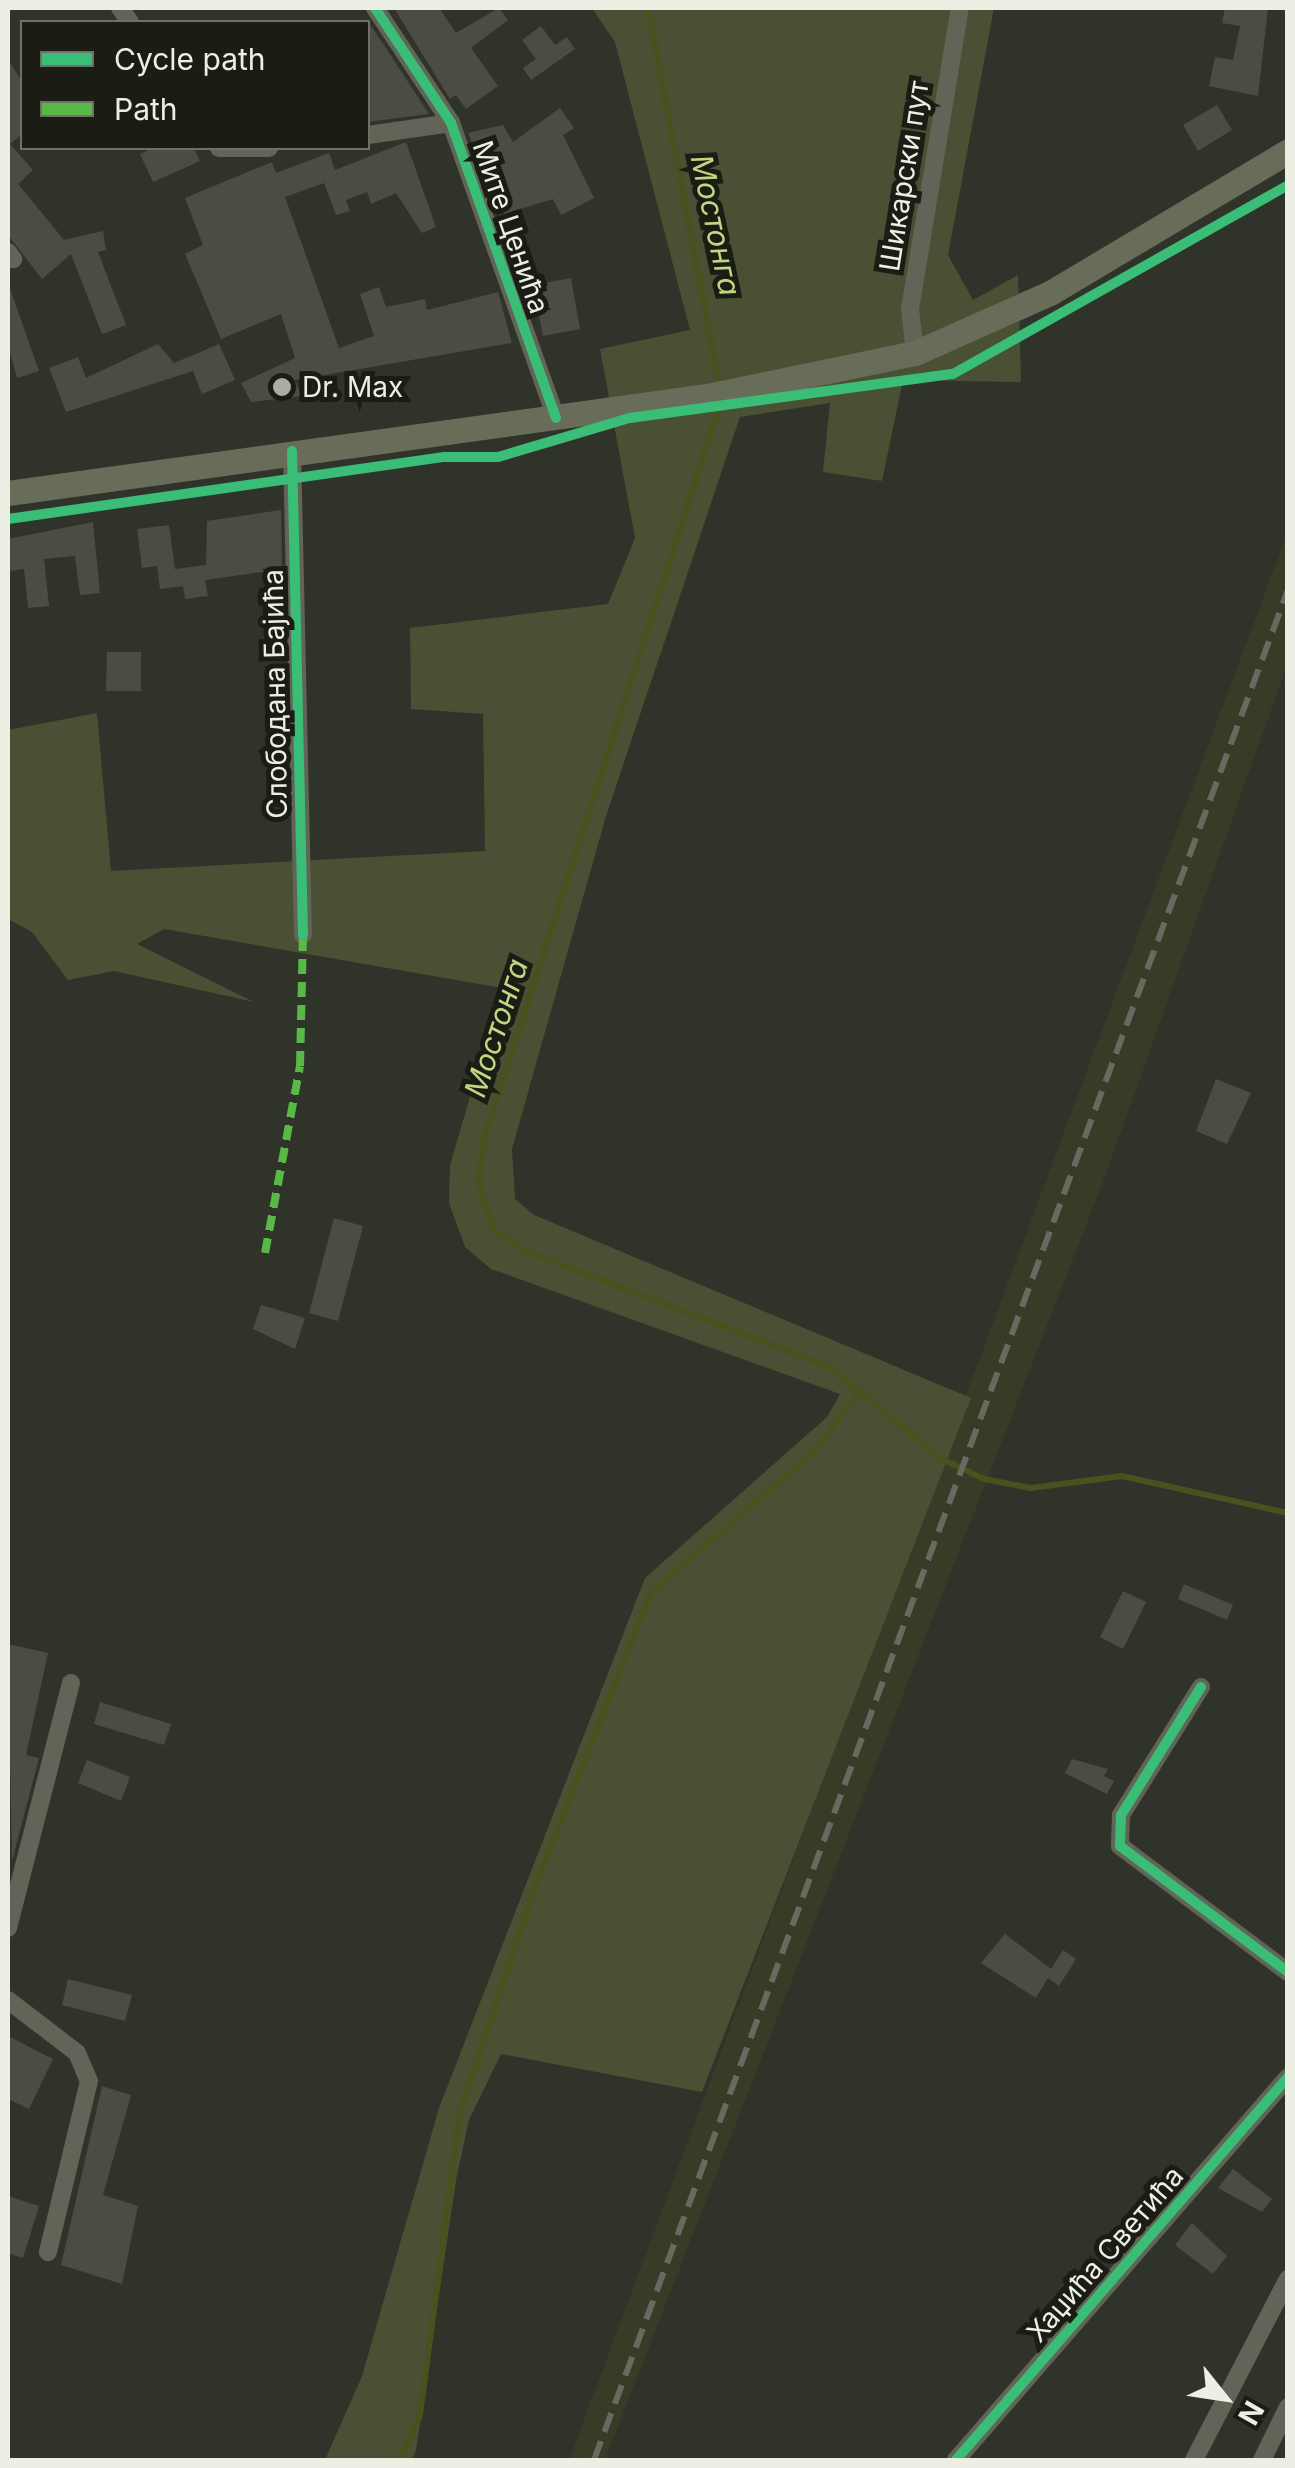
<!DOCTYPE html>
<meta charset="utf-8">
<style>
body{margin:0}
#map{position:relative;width:1295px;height:2468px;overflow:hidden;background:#303329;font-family:Inter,sans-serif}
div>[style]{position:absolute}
.built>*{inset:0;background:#363c25}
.green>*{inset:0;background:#495033}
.stream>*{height:6px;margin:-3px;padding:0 3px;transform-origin:3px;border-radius:3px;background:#47521e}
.building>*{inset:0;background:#4b4d45}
.street>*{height:18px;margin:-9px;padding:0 9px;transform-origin:9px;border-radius:9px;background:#616457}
.primary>*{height:25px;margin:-12.5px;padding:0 12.5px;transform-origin:12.5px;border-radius:12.5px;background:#686d5a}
.rail>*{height:6px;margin-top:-3px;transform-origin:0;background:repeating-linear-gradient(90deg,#676a60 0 20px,transparent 0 30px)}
.quiet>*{height:8px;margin-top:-4px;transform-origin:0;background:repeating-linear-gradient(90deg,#58b947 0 15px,transparent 0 23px)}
.cycleway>*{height:10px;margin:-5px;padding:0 5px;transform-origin:5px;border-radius:5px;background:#3abd76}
.dots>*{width:28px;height:28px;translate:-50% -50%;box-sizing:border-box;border:5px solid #1b1d15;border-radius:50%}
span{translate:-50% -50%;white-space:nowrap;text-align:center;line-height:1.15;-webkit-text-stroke:10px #1b1d15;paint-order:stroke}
.street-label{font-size:28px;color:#ecefe4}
.poi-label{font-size:28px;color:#ecefe4}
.left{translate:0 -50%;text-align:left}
.water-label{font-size:30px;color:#c1d682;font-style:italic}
.frame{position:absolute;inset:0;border:10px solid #ecefe4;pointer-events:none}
.legend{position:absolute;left:20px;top:20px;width:350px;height:130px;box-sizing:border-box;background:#1b1d15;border:2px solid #6f7168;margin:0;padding:12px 18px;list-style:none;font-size:30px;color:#ecefe4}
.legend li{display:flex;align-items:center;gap:20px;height:50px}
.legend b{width:50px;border:2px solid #6f7168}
.north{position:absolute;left:1175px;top:2348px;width:100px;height:100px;-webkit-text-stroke:8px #1b1d15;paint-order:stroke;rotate:120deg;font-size:28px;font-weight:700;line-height:40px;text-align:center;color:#ecefe4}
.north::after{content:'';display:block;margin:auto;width:35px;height:45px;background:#ecefe4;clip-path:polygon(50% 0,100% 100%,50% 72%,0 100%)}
</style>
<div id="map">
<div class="built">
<i style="clip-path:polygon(1287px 534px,1287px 665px,1106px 1174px,605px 2460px,569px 2460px)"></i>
</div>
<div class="green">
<i style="clip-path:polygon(592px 8px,994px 8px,948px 255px,973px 300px,1018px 275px,1021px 382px,903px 380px,882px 481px,823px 472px,830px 403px,740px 417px,606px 816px,512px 1149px,515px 1199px,534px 1215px,971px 1398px,702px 2092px,501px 2054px,469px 2120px,456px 2180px,416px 2451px,411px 2460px,325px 2460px,362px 2376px,439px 2108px,645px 1578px,827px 1417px,840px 1394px,491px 1269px,465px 1247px,449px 1203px,450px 1165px,502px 988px,164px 929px,137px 944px,254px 1002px,114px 971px,68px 980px,32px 932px,8px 919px,8px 730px,97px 713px,111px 871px,485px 851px,483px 714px,411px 709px,410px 628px,608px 604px,635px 538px,600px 349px,690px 330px,615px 42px)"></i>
</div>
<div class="stream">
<i style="left:648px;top:8px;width:387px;rotate:79.3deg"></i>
<i style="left:721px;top:401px;width:775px;rotate:107.8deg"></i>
<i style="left:484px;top:1139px;width:44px;rotate:97.8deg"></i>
<i style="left:478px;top:1183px;width:47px;rotate:71.6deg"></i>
<i style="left:493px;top:1228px;width:35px;rotate:37deg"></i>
<i style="left:521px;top:1249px;width:331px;rotate:20.9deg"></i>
<i style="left:830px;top:1367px;width:143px;rotate:39.6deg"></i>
<i style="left:940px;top:1458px;width:49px;rotate:25.5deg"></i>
<i style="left:984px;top:1479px;width:48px;rotate:10.8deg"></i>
<i style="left:1031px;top:1488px;width:92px;rotate:-7.5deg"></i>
<i style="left:1122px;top:1476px;width:170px;rotate:12.6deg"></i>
<i style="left:400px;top:2460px;width:49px;rotate:-66deg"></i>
<i style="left:420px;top:2415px;width:305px;rotate:-82.5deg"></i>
<i style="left:460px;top:2113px;width:236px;rotate:-71.7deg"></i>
<i style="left:534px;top:1889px;width:319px;rotate:-68.5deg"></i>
<i style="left:651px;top:1592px;width:215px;rotate:-40.7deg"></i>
<i style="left:814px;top:1452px;width:77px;rotate:-53.4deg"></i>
</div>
<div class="building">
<i style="clip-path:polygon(394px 8px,439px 8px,456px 33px,499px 8px,508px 20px,471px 48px,498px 86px,466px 109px,456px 95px,450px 99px)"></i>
<i style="clip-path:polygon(1225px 8px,1268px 8px,1258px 96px,1209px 86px,1215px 57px,1233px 60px,1240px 26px,1222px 23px)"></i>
<i style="clip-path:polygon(368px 22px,386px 48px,429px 114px,368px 122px)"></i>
<i style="clip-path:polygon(541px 26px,555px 45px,567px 37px,575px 49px,531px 80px,523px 68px,536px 59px,522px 40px)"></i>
<i style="clip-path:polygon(8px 60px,22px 81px,22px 134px,10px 144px,33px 170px,18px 184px,64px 240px,103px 231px,106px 250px,98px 252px,126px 325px,102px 334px,71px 254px,42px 279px,8px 235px)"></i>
<i style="clip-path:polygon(1217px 105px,1232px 130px,1198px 151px,1183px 125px)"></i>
<i style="clip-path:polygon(560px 108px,574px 128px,563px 135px,594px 198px,561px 215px,553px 199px,501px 215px,468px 133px,503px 125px,513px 142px)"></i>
<i style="clip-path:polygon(406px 142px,436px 227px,422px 233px,396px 193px,371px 204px,367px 192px,346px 200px,350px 211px,336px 215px,324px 183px,285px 197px,339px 348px,374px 336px,360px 294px,379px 287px,386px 307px,425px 299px,427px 310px,498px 292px,512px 343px,295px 380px,302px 396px,251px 402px,241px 383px,295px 358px,281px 314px,221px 339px,185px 254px,203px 245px,185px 198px,272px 162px,276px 173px,329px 153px,335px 170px)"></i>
<i style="clip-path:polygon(153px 148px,194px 148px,200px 161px,153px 182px,140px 154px)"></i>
<i style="clip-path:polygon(571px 278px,580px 329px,543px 336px,533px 285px)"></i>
<i style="clip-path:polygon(8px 283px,39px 371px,17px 378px,8px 346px)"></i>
<i style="clip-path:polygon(158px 344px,174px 363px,219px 344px,235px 380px,202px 394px,193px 371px,66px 412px,49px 368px,78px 357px,86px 378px)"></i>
<i style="clip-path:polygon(281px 510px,282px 569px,205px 580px,208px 596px,185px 599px,183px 586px,160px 589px,157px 566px,142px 568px,137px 529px,169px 525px,175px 569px,206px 565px,207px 521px)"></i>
<i style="clip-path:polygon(93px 522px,100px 593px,80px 595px,75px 556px,44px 559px,49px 606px,28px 608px,24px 569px,9px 571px,8px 539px)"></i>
<i style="clip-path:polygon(107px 652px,141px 652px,141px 691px,106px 691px)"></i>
<i style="clip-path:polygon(1216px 1079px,1251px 1093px,1227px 1144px,1196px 1131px)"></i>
<i style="clip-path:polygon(334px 1218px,363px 1226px,338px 1321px,309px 1313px)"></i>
<i style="clip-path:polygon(261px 1305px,305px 1318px,295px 1349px,253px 1329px)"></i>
<i style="clip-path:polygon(1184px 1584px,1233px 1605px,1227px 1620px,1178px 1599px)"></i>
<i style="clip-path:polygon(1123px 1591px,1146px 1602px,1123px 1649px,1100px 1637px)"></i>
<i style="clip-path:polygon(8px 1644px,48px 1653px,26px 1755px,39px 1758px,12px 1861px)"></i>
<i style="clip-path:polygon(100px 1702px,171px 1724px,164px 1745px,94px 1724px)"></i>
<i style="clip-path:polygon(1072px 1759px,1108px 1769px,1104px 1776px,1114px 1781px,1107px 1794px,1065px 1773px)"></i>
<i style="clip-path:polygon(87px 1760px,130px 1777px,121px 1801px,78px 1783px)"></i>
<i style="clip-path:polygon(1005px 1934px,1051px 1969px,1063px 1950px,1076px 1959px,1059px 1986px,1048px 1978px,1036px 1998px,981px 1963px)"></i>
<i style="clip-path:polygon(68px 1979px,132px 1995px,125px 2021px,62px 2005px)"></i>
<i style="clip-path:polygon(8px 2036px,53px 2059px,29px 2109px,8px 2099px)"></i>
<i style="clip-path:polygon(102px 2086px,131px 2095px,103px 2195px,138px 2206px,122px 2284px,61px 2265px)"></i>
<i style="clip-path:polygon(1233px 2169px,1272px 2199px,1262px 2212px,1218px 2188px)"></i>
<i style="clip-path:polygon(8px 2196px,39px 2206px,23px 2258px,8px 2253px)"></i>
<i style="clip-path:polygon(1192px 2223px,1227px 2256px,1213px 2274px,1175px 2245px)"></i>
</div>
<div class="street">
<i style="left:120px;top:8px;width:17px;rotate:54deg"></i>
<i style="left:375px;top:8px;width:138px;rotate:56.5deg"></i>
<i style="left:451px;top:123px;width:313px;rotate:70.4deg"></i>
<i style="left:368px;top:135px;width:84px;rotate:-8.2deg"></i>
<i style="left:219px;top:148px;width:50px"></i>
<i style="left:8px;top:252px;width:9px;rotate:54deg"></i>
<i style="left:915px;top:353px;width:44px;rotate:-96.5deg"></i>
<i style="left:910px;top:309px;width:305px;rotate:-80.6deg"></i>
<i style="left:292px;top:451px;width:484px;rotate:88.7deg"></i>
<i style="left:1201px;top:1687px;width:151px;rotate:122deg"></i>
<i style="left:1121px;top:1815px;width:31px;rotate:92deg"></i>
<i style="left:1120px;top:1846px;width:210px;rotate:36.9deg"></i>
<i style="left:8px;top:1928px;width:253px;rotate:-75.6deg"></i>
<i style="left:8px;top:2000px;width:87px;rotate:37.5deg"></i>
<i style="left:77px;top:2053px;width:30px;rotate:67deg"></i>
<i style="left:89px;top:2081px;width:176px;rotate:103.5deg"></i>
<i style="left:956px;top:2460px;width:507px;rotate:-49.08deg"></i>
<i style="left:1194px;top:2460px;width:204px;rotate:-62.6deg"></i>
<i style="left:1262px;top:2460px;width:59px;rotate:-63.9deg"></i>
</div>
<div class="primary">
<i style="left:8px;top:493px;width:706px;rotate:-7.9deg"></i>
<i style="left:707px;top:396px;width:212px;rotate:-11.7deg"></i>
<i style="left:915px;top:353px;width:148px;rotate:-24deg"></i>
<i style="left:1050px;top:293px;width:277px;rotate:-30.8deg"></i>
</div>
<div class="rail">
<i style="left:594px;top:2460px;width:1995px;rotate:-69.64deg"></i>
</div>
<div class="quiet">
<i style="left:265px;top:1253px;width:190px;rotate:-79.4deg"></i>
<i style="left:300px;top:1066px;width:131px;rotate:-88.7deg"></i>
</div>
<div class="cycleway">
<i style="left:375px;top:8px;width:138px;rotate:56.5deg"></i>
<i style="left:451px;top:123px;width:313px;rotate:70.4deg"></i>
<i style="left:292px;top:451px;width:484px;rotate:88.7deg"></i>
<i style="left:8px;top:519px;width:441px;rotate:-8.1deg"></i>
<i style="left:445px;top:457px;width:53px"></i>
<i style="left:498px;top:457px;width:138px;rotate:-16.5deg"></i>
<i style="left:630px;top:418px;width:326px;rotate:-7.8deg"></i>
<i style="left:953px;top:374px;width:385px;rotate:-29.4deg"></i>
<i style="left:1201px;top:1687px;width:151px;rotate:122deg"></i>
<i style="left:1121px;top:1815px;width:31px;rotate:92deg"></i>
<i style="left:1120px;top:1846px;width:210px;rotate:36.9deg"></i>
<i style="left:956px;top:2460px;width:507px;rotate:-49.08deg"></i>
</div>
<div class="dots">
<i style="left:282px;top:387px;background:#aaada3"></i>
</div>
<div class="street-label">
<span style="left:904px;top:176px;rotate:-81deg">Шикарски пут</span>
<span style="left:511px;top:227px;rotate:71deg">Мите Ценића</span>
<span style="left:275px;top:694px;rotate:-91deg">Слободана Бајића</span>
<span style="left:1105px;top:2254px;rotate:-49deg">Хаџића Светића</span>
</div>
<div class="poi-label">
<span class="left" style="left:302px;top:387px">Dr. Max</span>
</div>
<div class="water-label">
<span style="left:716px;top:225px;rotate:78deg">Мостонга</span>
<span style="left:496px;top:1028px;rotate:-72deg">Мостонга</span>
</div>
<div class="frame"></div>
<ul class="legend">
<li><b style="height:12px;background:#3abd76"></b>Cycle path</li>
<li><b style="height:12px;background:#58b947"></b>Path</li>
</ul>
<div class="north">N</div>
</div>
